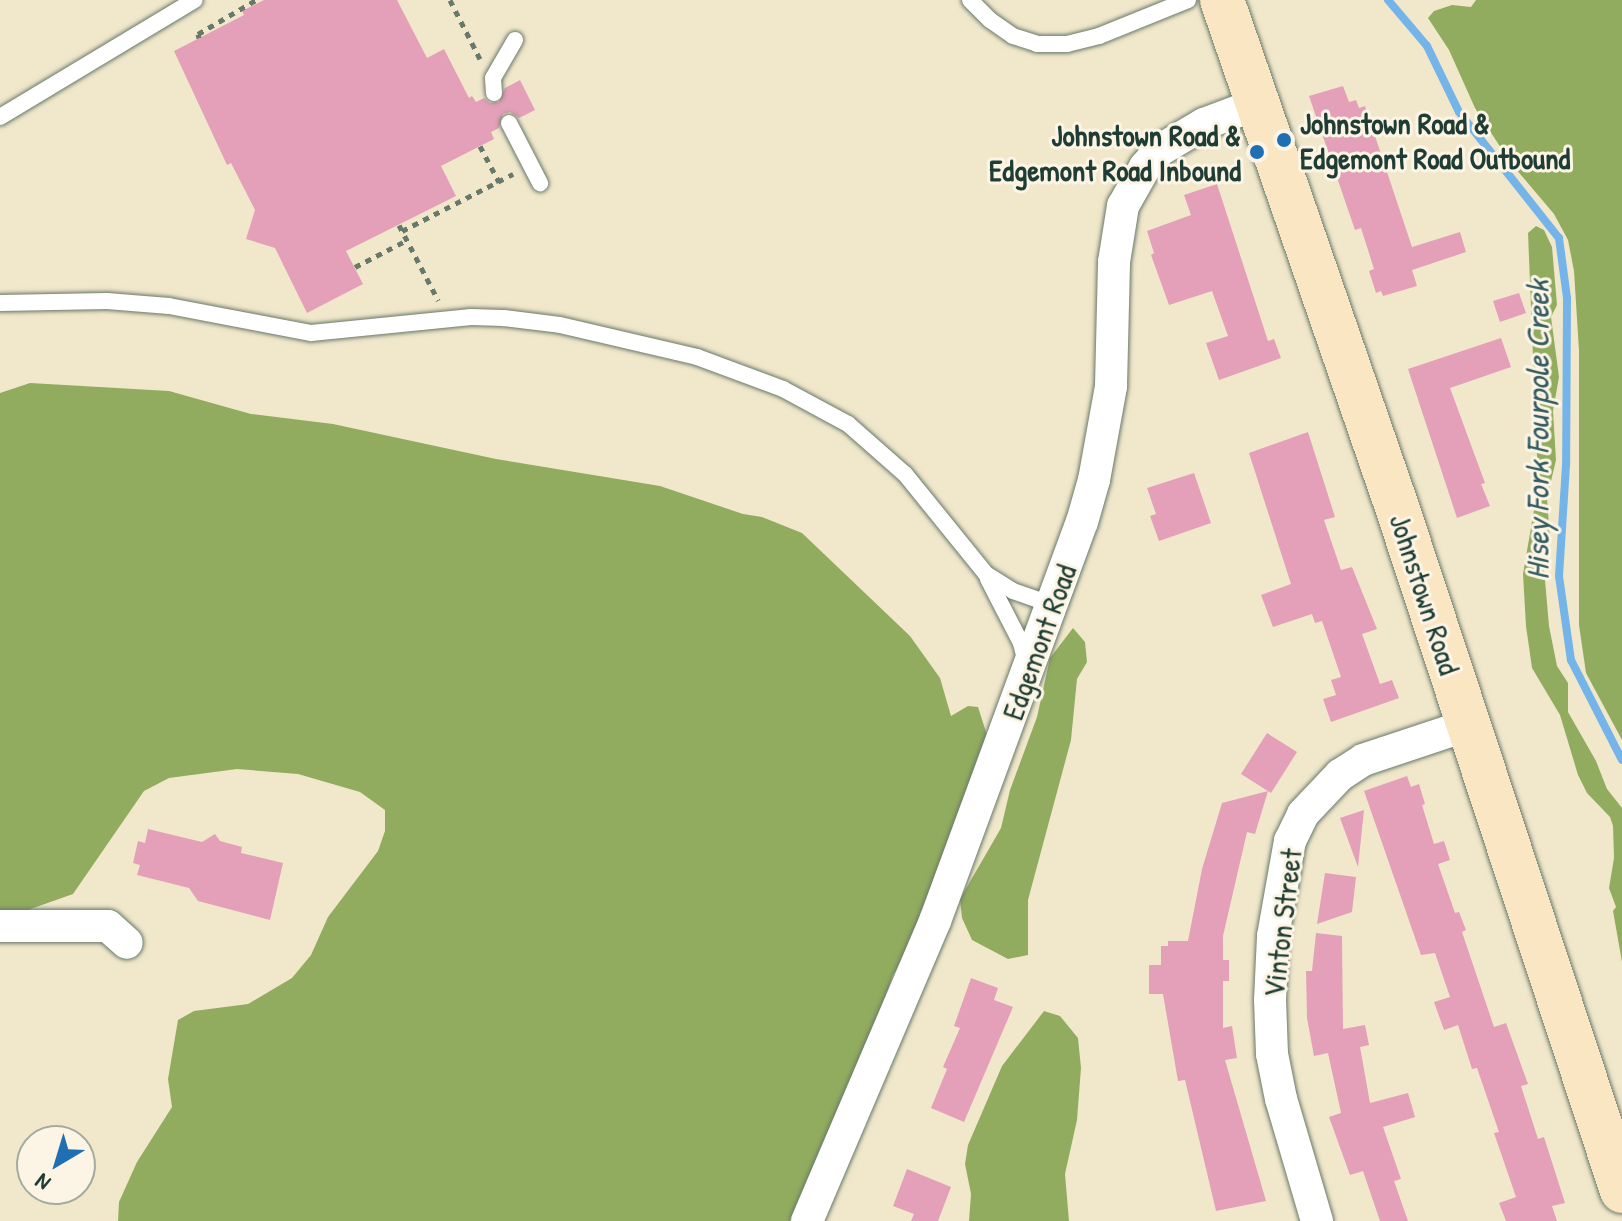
<!DOCTYPE html>
<style>
body{margin:0}
#map{position:relative;width:1622px;height:1221px;overflow:hidden;background:#f1e8cc;font-family:"Patrick Hand",sans-serif}
div>[style]{position:absolute}
.forest>*{inset:0;background:#92ac5f}
.stream>*{height:8px;margin:-4px;padding:0 4px;transform-origin:4px;border-radius:4px;background:#74b4e8}
.building>*{inset:0;background:#e3a0b8}
.path>*{height:5px;margin-top:-2.5px;transform-origin:0;background:repeating-linear-gradient(90deg,#687969 0 6px,transparent 0 12px)}
.roads{filter:drop-shadow(0 0 2px #687969) drop-shadow(0 0 2px #687969)}
.lane>*{height:16px;margin:-8px;padding:0 8px;transform-origin:8px;border-radius:8px;background:#fff}
.street>*{height:32px;margin:-16px;padding:0 16px;transform-origin:16px;border-radius:16px;background:#fff}
.secondary>*{height:44px;margin:-22px;padding:0 22px;transform-origin:22px;border-radius:22px;background:#fbe6c3}
.dots>*{width:22px;height:22px;translate:-50% -50%;box-sizing:border-box;border:4px solid #fcf5e5;border-radius:50%}
span{translate:-50% -50%;white-space:nowrap;text-align:center;line-height:1.15;-webkit-text-stroke:6px #fcf5e5;paint-order:stroke}
.poi-label{font-size:30px;color:#1f3d34;font-weight:700}
.left{translate:0 -50%;text-align:left}
.right{translate:-100% -50%;text-align:right}
.street-label{font-size:30px;color:#1f3d34}
.water-label{font-size:32px;color:#345b61;font-style:italic}
.north{position:absolute;left:16px;top:1125px;width:80px;height:80px;box-sizing:border-box;background:#fcf5e5;border:2px solid #a4ab9e;border-radius:50%;rotate:218deg;font-size:22px;font-weight:700;line-height:32px;text-align:center;color:#1f3d34}
.north::after{content:'';display:block;margin:auto;width:28px;height:36px;background:#1f6fb2;clip-path:polygon(50% 0,100% 100%,50% 72%,0 100%)}
</style>
<div id="map">
<div class="forest">
<i style="clip-path:polygon(1476px 0,1622px 0,1622px 740px,1586px 673px,1579px 625px,1579px 351px,1574px 271px,1568px 240px,1554px 214px,1510px 162px,1475px 108px,1449px 50px,1428px 18px,1434px 11px,1452px 5px,1471px 7px)"></i>
<i style="clip-path:polygon(1536px 226px,1544px 230px,1552px 247px,1557px 305px,1551px 317px,1559px 377px,1553px 411px,1556px 460px,1547px 498px,1550px 540px,1543px 557px,1549px 626px,1557px 666px,1568px 683px,1568px 712px,1596px 761px,1607px 789px,1622px 808px,1622px 962px,1613px 911px,1616px 907px,1609px 888px,1614px 858px,1613px 826px,1610px 817px,1587px 793px,1578px 775px,1560px 715px,1532px 668px,1526px 626px,1523px 574px,1534px 510px,1537px 456px,1528px 233px)"></i>
<i style="clip-path:polygon(30px 383px,169px 391px,251px 414px,333px 424px,496px 459px,660px 486px,743px 514px,762px 517px,802px 533px,910px 636px,940px 678px,951px 716px,968px 706px,978px 707px,987px 735px,933px 887px,920px 913px,913px 941px,893px 975px,870px 1043px,790px 1221px,118px 1221px,119px 1202px,137px 1162px,172px 1107px,168px 1079px,178px 1020px,194px 1011px,248px 1004px,292px 978px,311px 955px,328px 917px,378px 851px,385px 831px,385px 810px,360px 792px,298px 774px,237px 769px,169px 778px,144px 791px,73px 894px,25px 911px,0 914px,0 393px)"></i>
<i style="clip-path:polygon(1073px 628px,1085px 642px,1087px 662px,1077px 679px,1071px 740px,1028px 900px,1028px 955px,1008px 959px,972px 940px,962px 918px,960px 899px,1001px 828px,1010px 790px,1037px 717px,1050px 658px)"></i>
<i style="clip-path:polygon(1044px 1011px,1060px 1016px,1078px 1038px,1081px 1068px,1077px 1120px,1065px 1174px,1069px 1221px,969px 1221px,971px 1194px,965px 1164px,968px 1145px,1002px 1066px)"></i>
</div>
<div class="stream">
<i style="left:1388px;top:0;width:60px;rotate:49.7deg"></i>
<i style="left:1427px;top:46px;width:73px;rotate:64.1deg"></i>
<i style="left:1459px;top:112px;width:161px;rotate:51.6deg"></i>
<i style="left:1559px;top:238px;width:61px;rotate:82.4deg"></i>
<i style="left:1567px;top:298px;width:167px;rotate:90.3deg"></i>
<i style="left:1566px;top:465px;width:111px;rotate:93.6deg"></i>
<i style="left:1559px;top:576px;width:85px;rotate:81.9deg"></i>
<i style="left:1571px;top:660px;width:112px;rotate:63deg"></i>
</div>
<div class="building">
<i style="clip-path:polygon(264px 0,397px 0,427px 58px,444px 49px,469px 98px,472px 96px,476px 102px,484px 98px,490px 103px,499px 102px,505px 88px,520px 80px,535px 110px,519px 118px,510px 112px,503px 114px,499px 128px,491px 132px,494px 139px,441px 166px,456px 196px,346px 251px,363px 284px,307px 313px,275px 248px,246px 239px,255px 210px,231px 163px,227px 165px,174px 51px,244px 15px,242px 11px)"></i>
<i style="clip-path:polygon(1343px 86px,1349px 102px,1356px 100px,1359px 108px,1365px 106px,1412px 247px,1460px 232px,1466px 252px,1412px 270px,1417px 286px,1383px 296px,1381px 291px,1376px 293px,1369px 271px,1374px 269px,1361px 228px,1355px 230px,1309px 96px)"></i>
<i style="clip-path:polygon(1217px 184px,1268px 341px,1274px 339px,1281px 358px,1219px 380px,1206px 343px,1228px 336px,1212px 291px,1169px 305px,1151px 255px,1154px 253px,1147px 231px,1191px 215px,1184px 195px)"></i>
<i style="clip-path:polygon(1519px 293px,1526px 313px,1500px 322px,1493px 301px)"></i>
<i style="clip-path:polygon(1501px 338px,1511px 367px,1450px 388px,1485px 483px,1481px 484px,1490px 506px,1457px 518px,1408px 369px)"></i>
<i style="clip-path:polygon(1308px 432px,1335px 517px,1324px 520px,1341px 570px,1352px 567px,1377px 629px,1362px 634px,1380px 684px,1392px 680px,1399px 698px,1331px 722px,1323px 699px,1336px 695px,1331px 680px,1341px 677px,1322px 621px,1315px 623px,1312px 614px,1273px 627px,1261px 595px,1291px 584px,1249px 453px)"></i>
<i style="clip-path:polygon(1194px 473px,1211px 523px,1159px 541px,1150px 516px,1156px 514px,1147px 488px)"></i>
<i style="clip-path:polygon(1267px 733px,1297px 752px,1271px 793px,1241px 774px)"></i>
<i style="clip-path:polygon(1407px 776px,1411px 787px,1419px 784px,1425px 804px,1422px 805px,1434px 844px,1444px 841px,1450px 860px,1438px 864px,1455px 913px,1459px 912px,1466px 930px,1462px 932px,1494px 1027px,1506px 1023px,1528px 1084px,1521px 1086px,1538px 1139px,1544px 1137px,1565px 1203px,1552px 1206px,1557px 1221px,1506px 1221px,1499px 1203px,1516px 1197px,1494px 1133px,1499px 1132px,1477px 1068px,1472px 1069px,1458px 1025px,1444px 1030px,1434px 1002px,1450px 997px,1435px 953px,1421px 955px,1364px 791px)"></i>
<i style="clip-path:polygon(1268px 791px,1255px 834px,1247px 832px,1223px 936px,1223px 960px,1229px 960px,1229px 981px,1223px 981px,1223px 1028px,1232px 1026px,1237px 1058px,1225px 1060px,1266px 1201px,1216px 1211px,1185px 1080px,1178px 1081px,1163px 994px,1149px 994px,1149px 965px,1161px 965px,1161px 946px,1168px 946px,1168px 941px,1188px 941px,1202px 869px,1222px 803px)"></i>
<i style="clip-path:polygon(1364px 810px,1358px 867px,1340px 818px)"></i>
<i style="clip-path:polygon(148px 829px,202px 842px,215px 834px,220px 841px,242px 847px,241px 853px,283px 863px,270px 920px,198px 901px,189px 888px,137px 875px,140px 865px,133px 863px,138px 841px,145px 843px)"></i>
<i style="clip-path:polygon(1325px 873px,1356px 877px,1352px 912px,1317px 924px)"></i>
<i style="clip-path:polygon(1316px 933px,1342px 936px,1343px 1029px,1365px 1025px,1369px 1045px,1360px 1047px,1370px 1103px,1408px 1093px,1415px 1117px,1383px 1127px,1401px 1179px,1394px 1181px,1408px 1221px,1380px 1221px,1363px 1171px,1350px 1175px,1329px 1117px,1341px 1113px,1328px 1053px,1314px 1056px,1307px 1018px,1306px 971px,1312px 971px)"></i>
<i style="clip-path:polygon(971px 978px,998px 988px,994px 1000px,1013px 1007px,964px 1122px,931px 1108px,947px 1069px,943px 1067px,960px 1028px,954px 1026px)"></i>
<i style="clip-path:polygon(907px 1169px,951px 1187px,938px 1221px,911px 1221px,914px 1214px,893px 1206px)"></i>
</div>
<div class="path">
<i style="left:450px;top:0;width:66px;rotate:63deg"></i>
<i style="left:199px;top:38px;width:4px;rotate:-104deg"></i>
<i style="left:198px;top:34px;width:67px;rotate:-30.4deg"></i>
<i style="left:480px;top:146px;width:41px;rotate:62.2deg"></i>
<i style="left:399px;top:225px;width:85px;rotate:62.5deg"></i>
<i style="left:402px;top:231px;width:125px;rotate:-27.2deg"></i>
<i style="left:355px;top:267px;width:59px;rotate:-27.4deg"></i>
</div>
<div class="roads">
<div class="lane">
<i style="left:970px;top:0;width:28px;rotate:45deg"></i>
<i style="left:990px;top:20px;width:28px;rotate:35deg"></i>
<i style="left:1013px;top:36px;width:25px;rotate:18deg"></i>
<i style="left:1037px;top:44px;width:30px"></i>
<i style="left:1067px;top:44px;width:33px;rotate:-14deg"></i>
<i style="left:1099px;top:36px;width:96px;rotate:-22deg"></i>
<i style="left:494px;top:93px;width:15px;rotate:-94deg"></i>
<i style="left:493px;top:78px;width:44px;rotate:-59.9deg"></i>
<i style="left:0;top:117px;width:227px;rotate:-31deg"></i>
<i style="left:509px;top:123px;width:68px;rotate:62.7deg"></i>
<i style="left:0;top:303px;width:107px;rotate:-1.1deg"></i>
<i style="left:107px;top:301px;width:62px;rotate:4.6deg"></i>
<i style="left:169px;top:306px;width:145px;rotate:10.8deg"></i>
<i style="left:311px;top:333px;width:161px;rotate:-5.7deg"></i>
<i style="left:471px;top:317px;width:33px;rotate:2deg"></i>
<i style="left:504px;top:318px;width:56px;rotate:7.1deg"></i>
<i style="left:560px;top:325px;width:141px;rotate:13.1deg"></i>
<i style="left:697px;top:357px;width:92px;rotate:20.4deg"></i>
<i style="left:783px;top:389px;width:74px;rotate:28.3deg"></i>
<i style="left:848px;top:424px;width:76px;rotate:41.3deg"></i>
<i style="left:905px;top:474px;width:129px;rotate:51deg"></i>
<i style="left:986px;top:574px;width:32px;rotate:32deg"></i>
<i style="left:1013px;top:591px;width:42px;rotate:19.3deg"></i>
<i style="left:988px;top:579px;width:72px;rotate:62.7deg"></i>
<i style="left:1021px;top:643px;width:21px;rotate:76deg"></i>
</div>
<div class="street">
<i style="left:0;top:926px;width:108px"></i>
<i style="left:108px;top:926px;width:25px;rotate:42deg"></i>
<i style="left:807px;top:1221px;width:326px;rotate:-66.9deg"></i>
<i style="left:935px;top:921px;width:425px;rotate:-69.8deg"></i>
<i style="left:1082px;top:522px;width:44px;rotate:-74.1deg"></i>
<i style="left:1094px;top:480px;width:96px;rotate:-79.7deg"></i>
<i style="left:1111px;top:386px;width:124px;rotate:-88.6deg"></i>
<i style="left:1114px;top:262px;width:57px;rotate:-80.9deg"></i>
<i style="left:1123px;top:206px;width:45px;rotate:-60.6deg"></i>
<i style="left:1145px;top:167px;width:23px;rotate:-49deg"></i>
<i style="left:1160px;top:150px;width:51px;rotate:-30.6deg"></i>
<i style="left:1204px;top:124px;width:57px;rotate:-20.7deg"></i>
<i style="left:1317px;top:1221px;width:127px;rotate:-106.4deg"></i>
<i style="left:1281px;top:1099px;width:46px;rotate:-101.3deg"></i>
<i style="left:1272px;top:1054px;width:54px;rotate:-92.1deg"></i>
<i style="left:1270px;top:1000px;width:64px;rotate:-87.3deg"></i>
<i style="left:1273px;top:936px;width:97px;rotate:-79.9deg"></i>
<i style="left:1290px;top:841px;width:30px;rotate:-64deg"></i>
<i style="left:1303px;top:814px;width:54px;rotate:-46.5deg"></i>
<i style="left:1340px;top:775px;width:27px;rotate:-33deg"></i>
<i style="left:1363px;top:760px;width:111px;rotate:-18.4deg"></i>
</div>
<div class="secondary">
<i style="left:1222px;top:0;width:536px;rotate:70.96deg"></i>
<i style="left:1397px;top:507px;width:720px;rotate:71.79deg"></i>
</div>
</div>
<div class="dots">
<i style="left:1284px;top:140px;background:#1f6fb2"></i>
<i style="left:1257px;top:152px;background:#1f6fb2"></i>
</div>
<div class="poi-label">
<span class="left" style="left:1300px;top:140px">Johnstown Road &amp;<br>Edgemont Road Outbound</span>
<span class="right" style="left:1241px;top:152px">Johnstown Road &amp;<br>Edgemont Road Inbound</span>
</div>
<div class="street-label">
<span style="left:1425px;top:594px;rotate:72deg">Johnstown Road</span>
<span style="left:1039px;top:642px;rotate:-70deg">Edgemont Road</span>
<span style="left:1282px;top:923px;rotate:-83deg">Vinton Street</span>
</div>
<div class="water-label">
<span style="left:1538px;top:430px;rotate:-90deg">Hisey Fork Fourpole Creek</span>
</div>
<div class="north">N</div>
</div>
